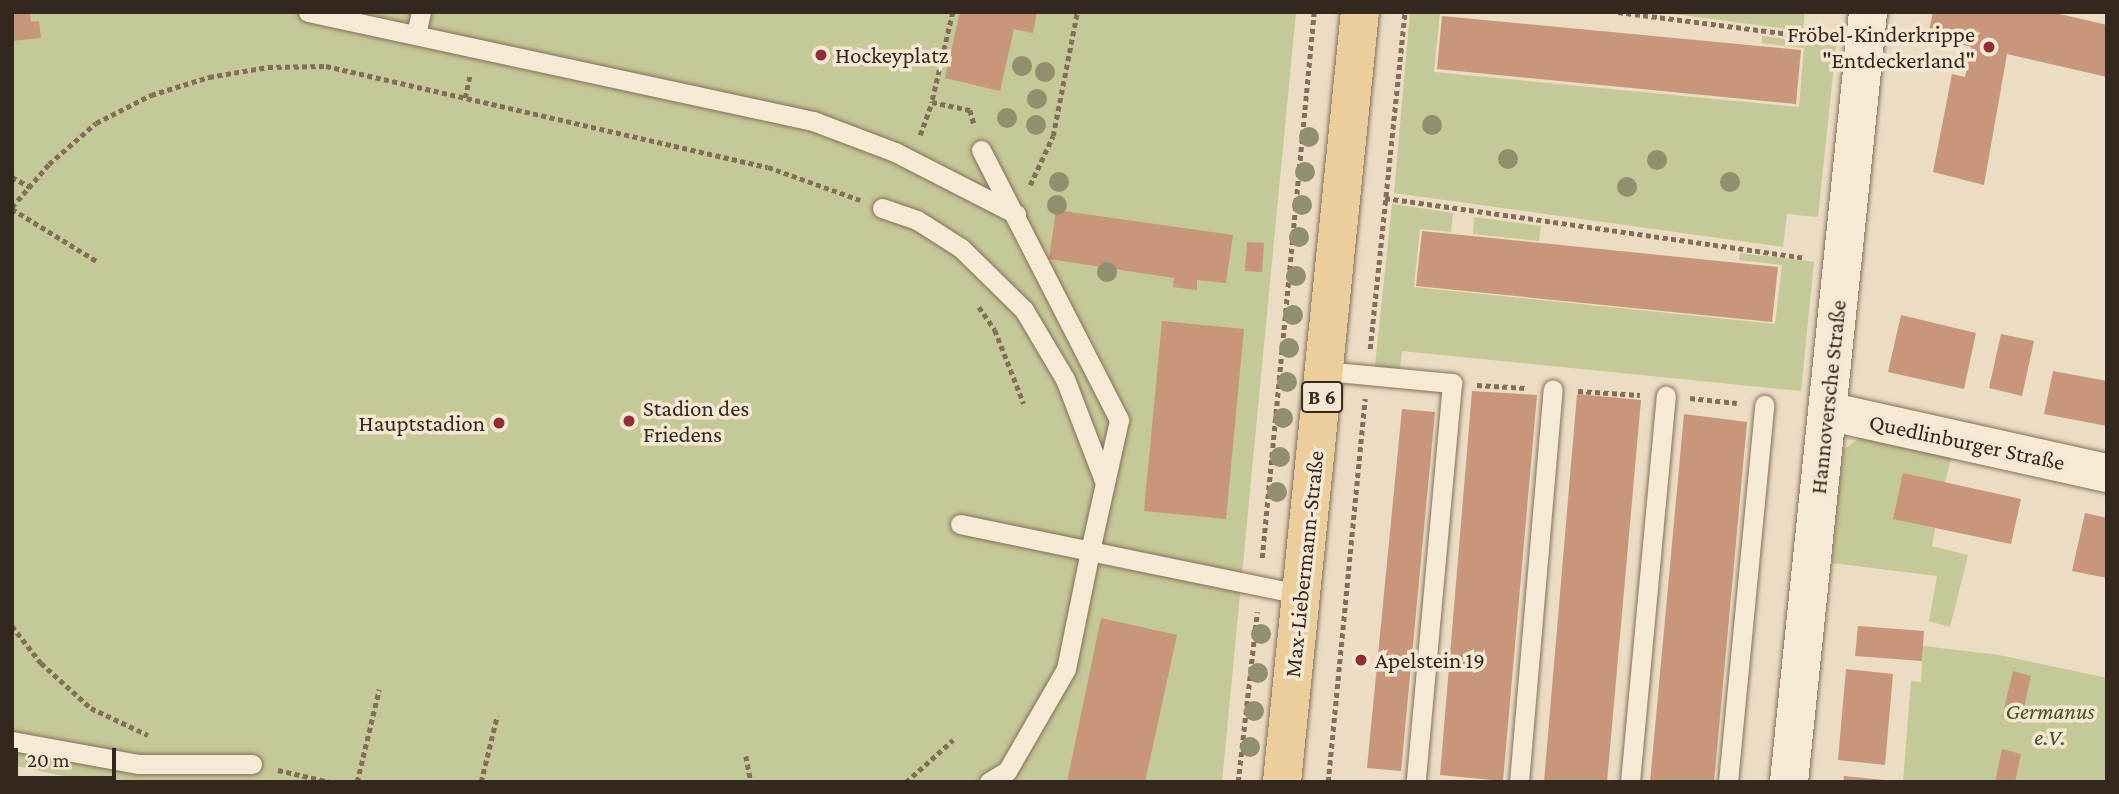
<!DOCTYPE html>
<meta charset="utf-8">
<style>
body{margin:0}
#map{position:relative;width:2119px;height:794px;overflow:hidden;background:#ebdcc3;font-family:"Crimson Pro",serif}
div>[style]{position:absolute}
.green>*{inset:0;background:#c5c897}
.building>*{inset:0;background:#c7967b}
.path>*{height:4.5px;margin-top:-2.25px;transform-origin:0;background:repeating-linear-gradient(90deg,#846e5b 0 5px,transparent 0 8.5px)}
.roads{filter:drop-shadow(0 0 2px #846e5b) drop-shadow(0 0 2px #846e5b)}
.service>*{height:19px;margin:-9.5px;padding:0 9.5px;transform-origin:9.5px;border-radius:9.5px;background:#f6ead5}
.minor>*{height:38px;margin:-19px;padding:0 19px;transform-origin:19px;border-radius:19px;background:#f6ead5}
.primary>*{height:38px;margin:-19px;padding:0 19px;transform-origin:19px;border-radius:19px;background:#ecce9c}
.trees>*{width:20px;height:20px;margin:-10px;border-radius:50%;background:#918f6d}
.dots>*{width:19px;height:19px;translate:-50% -50%;box-sizing:border-box;border:4px solid #f3e7d2;border-radius:50%}
span{translate:-50% -50%;white-space:nowrap;text-align:center;line-height:1.15;-webkit-text-stroke:7px #f3e7d2;paint-order:stroke}
.shield-label span{padding:2px 5px;background:#f3e7d2;border:2px solid;border-radius:5px;-webkit-text-stroke-width:0}
.shield-label{font-size:21px;color:#34271e;font-weight:700}
.poi-label{font-size:23px;color:#34271e}
.right{translate:-100% -50%;text-align:right}
.left{translate:0 -50%;text-align:left}
.street-label{font-size:23px;color:#34271e}
.park-label{font-size:23px;color:#485026;font-style:italic}
.frame{position:absolute;inset:0;border:14px solid #34271e;pointer-events:none}
.scale{position:absolute;left:14px;top:748px;width:102px;height:32px;box-sizing:border-box;border:4px solid #34271e;border-top:0;padding-left:9px;font-size:21px;line-height:24px;white-space:nowrap;color:#34271e;-webkit-text-stroke:5px #f3e7d2;paint-order:stroke}
</style>
<div id="map">
<div class="green">
<i style="clip-path:polygon(12px 12px,1296px 12px,1222px 782px,91px 782px,12px 765px)"></i>
<i style="clip-path:polygon(1410px 12px,1440px 12px,1434px 72px,1799px 107px,1804px 48px,1762px 43px,1762px 36px,1836px 46px,1818px 217px,1787px 214px,1783px 247px,1394px 193px)"></i>
<i style="clip-path:polygon(1659px 12px,1805px 12px,1803px 31px)"></i>
<i style="clip-path:polygon(1392px 204px,1453px 213px,1451px 232px,1420px 229px,1414px 287px,1775px 324px,1782px 265px,1739px 260px,1740px 253px,1814px 262px,1801px 391px,1402px 351px,1399px 378px,1374px 375px)"></i>
<i style="clip-path:polygon(1474px 217px,1541px 226px,1539px 241px,1473px 234px)"></i>
<i style="clip-path:polygon(1864px 435px,1952px 455px,1945px 483px,1894px 519px,1935px 528px,1932px 546px,1968px 555px,1950px 627px,1929px 621px,1937px 576px,1832px 563px,1843px 450px)"></i>
<i style="clip-path:polygon(1923px 646px,1999px 655px,2107px 678px,2107px 782px,1903px 782px,1911px 681px,1921px 682px)"></i>
</div>
<div class="building">
<i style="clip-path:polygon(12px 12px,30px 12px,31px 22px,39px 21px,41px 38px,12px 41px)"></i>
<i style="clip-path:polygon(960px 12px,1037px 12px,1033px 33px,1014px 29px,1000px 91px,945px 78px)"></i>
<i style="clip-path:polygon(1933px 12px,2051px 12px,2107px 25px,2107px 77px,2007px 54px,1984px 185px,1933px 172px,1952px 74px,1965px 77px,1971px 47px,1928px 35px)"></i>
<i style="clip-path:polygon(1442px 16px,1801px 50px,1796px 104px,1437px 69px)"></i>
<i style="clip-path:polygon(1056px 210px,1233px 235px,1226px 283px,1197px 280px,1197px 290px,1173px 287px,1174px 278px,1049px 259px)"></i>
<i style="clip-path:polygon(1422px 231px,1778px 267px,1772px 322px,1416px 286px)"></i>
<i style="clip-path:polygon(1247px 242px,1264px 243px,1262px 272px,1245px 271px)"></i>
<i style="clip-path:polygon(1901px 315px,1976px 333px,1964px 389px,1888px 372px)"></i>
<i style="clip-path:polygon(1162px 321px,1244px 329px,1226px 519px,1144px 511px)"></i>
<i style="clip-path:polygon(2001px 334px,2034px 341px,2022px 396px,1989px 388px)"></i>
<i style="clip-path:polygon(2053px 371px,2107px 381px,2107px 426px,2044px 414px)"></i>
<i style="clip-path:polygon(1472px 391px,1537px 395px,1503px 781px,1440px 775px)"></i>
<i style="clip-path:polygon(1577px 394px,1641px 400px,1607px 782px,1544px 782px)"></i>
<i style="clip-path:polygon(1402px 409px,1435px 412px,1401px 771px,1367px 768px)"></i>
<i style="clip-path:polygon(1684px 414px,1747px 422px,1714px 782px,1650px 782px)"></i>
<i style="clip-path:polygon(1903px 473px,2021px 499px,2011px 544px,1893px 519px)"></i>
<i style="clip-path:polygon(2085px 513px,2107px 518px,2107px 578px,2072px 571px)"></i>
<i style="clip-path:polygon(1101px 618px,1177px 635px,1145px 782px,1067px 782px)"></i>
<i style="clip-path:polygon(1858px 626px,1924px 631px,1922px 661px,1855px 656px)"></i>
<i style="clip-path:polygon(1846px 669px,1893px 674px,1885px 765px,1838px 760px)"></i>
<i style="clip-path:polygon(2013px 671px,2031px 676px,2021px 721px,2002px 717px)"></i>
<i style="clip-path:polygon(2002px 749px,2021px 754px,2015px 782px,1995px 782px)"></i>
<i style="clip-path:polygon(1844px 776px,1884px 780px,1884px 782px,1843px 782px)"></i>
</div>
<div class="path">
<i style="left:953px;top:12px;width:92px;rotate:103.1deg"></i>
<i style="left:932px;top:102px;width:39px;rotate:12deg"></i>
<i style="left:970px;top:110px;width:15px;rotate:74deg"></i>
<i style="left:1618px;top:12px;width:213px;rotate:7.3deg"></i>
<i style="left:465px;top:98px;width:25px;rotate:-78deg"></i>
<i style="left:920px;top:135px;width:35px;rotate:-70deg"></i>
<i style="left:12px;top:177px;width:21px;rotate:29deg"></i>
<i style="left:1030px;top:185px;width:54px;rotate:-64.9deg"></i>
<i style="left:1053px;top:136px;width:126px;rotate:-79deg"></i>
<i style="left:1385px;top:198px;width:425px;rotate:8.1deg"></i>
<i style="left:12px;top:207px;width:57px;rotate:-49.3deg"></i>
<i style="left:49px;top:164px;width:62px;rotate:-41.1deg"></i>
<i style="left:96px;top:123px;width:62px;rotate:-27deg"></i>
<i style="left:151px;top:95px;width:61px;rotate:-17.2deg"></i>
<i style="left:209px;top:77px;width:60px;rotate:-9.6deg"></i>
<i style="left:268px;top:67px;width:58px;rotate:-1deg"></i>
<i style="left:326px;top:66px;width:453px;rotate:12.9deg"></i>
<i style="left:768px;top:167px;width:98px;rotate:19.7deg"></i>
<i style="left:12px;top:209px;width:101px;rotate:31.6deg"></i>
<i style="left:979px;top:307px;width:28px;rotate:55deg"></i>
<i style="left:995px;top:330px;width:79px;rotate:68.6deg"></i>
<i style="left:1370px;top:349px;width:339px;rotate:-84.1deg"></i>
<i style="left:1477px;top:385px;width:51px;rotate:3.4deg"></i>
<i style="left:1578px;top:391px;width:62px;rotate:3.7deg"></i>
<i style="left:1690px;top:398px;width:47px;rotate:6.1deg"></i>
<i style="left:1262px;top:558px;width:548px;rotate:-84.56deg"></i>
<i style="left:12px;top:626px;width:47px;rotate:51.9deg"></i>
<i style="left:41px;top:663px;width:67px;rotate:42deg"></i>
<i style="left:91px;top:708px;width:63px;rotate:25.3deg"></i>
<i style="left:746px;top:756px;width:26px;rotate:79deg"></i>
<i style="left:278px;top:770px;width:53px;rotate:13deg"></i>
<i style="left:357px;top:782px;width:95px;rotate:-76.6deg"></i>
<i style="left:481px;top:782px;width:68px;rotate:-76.4deg"></i>
<i style="left:906px;top:782px;width:63px;rotate:-41.8deg"></i>
<i style="left:1238px;top:782px;width:171px;rotate:-83.6deg"></i>
<i style="left:1328px;top:782px;width:385px;rotate:-84.5deg"></i>
</div>
<div class="roads">
<div class="service">
<i style="left:308px;top:12px;width:517px;rotate:12.18deg"></i>
<i style="left:813px;top:121px;width:88px;rotate:20.7deg"></i>
<i style="left:895px;top:152px;width:136px;rotate:27.1deg"></i>
<i style="left:416px;top:35px;width:24px;rotate:-78deg"></i>
<i style="left:981px;top:150px;width:303px;rotate:62.9deg"></i>
<i style="left:1119px;top:420px;width:134px;rotate:102.5deg"></i>
<i style="left:1090px;top:551px;width:214px;rotate:11.6deg"></i>
<i style="left:882px;top:208px;width:37px;rotate:19deg"></i>
<i style="left:917px;top:220px;width:52px;rotate:32.5deg"></i>
<i style="left:961px;top:248px;width:88px;rotate:44.5deg"></i>
<i style="left:1024px;top:310px;width:80px;rotate:59.3deg"></i>
<i style="left:1065px;top:379px;width:111px;rotate:69deg"></i>
<i style="left:1325px;top:371px;width:128px;rotate:5.4deg"></i>
<i style="left:1452px;top:383px;width:401px;rotate:95.2deg"></i>
<i style="left:960px;top:524px;width:133px;rotate:11.7deg"></i>
<i style="left:1090px;top:551px;width:120px;rotate:101.5deg"></i>
<i style="left:1066px;top:669px;width:118px;rotate:120deg"></i>
<i style="left:1007px;top:771px;width:21px;rotate:149deg"></i>
<i style="left:12px;top:741px;width:129px;rotate:10.3deg"></i>
<i style="left:139px;top:764px;width:113px"></i>
<i style="left:1519px;top:782px;width:394px;rotate:-85.1deg"></i>
<i style="left:1630px;top:782px;width:388px;rotate:-84.7deg"></i>
<i style="left:1728px;top:782px;width:379px;rotate:-84.5deg"></i>
</div>
<div class="minor">
<i style="left:1827px;top:411px;width:287px;rotate:12.5deg"></i>
<i style="left:1789px;top:782px;width:774px;rotate:-84.14deg"></i>
</div>
<div class="primary">
<i style="left:1282px;top:782px;width:774px;rotate:-84.22deg"></i>
</div>
</div>
<div class="trees">
<i style="left:1022px;top:66px"></i>
<i style="left:1045px;top:72px"></i>
<i style="left:1037px;top:99px"></i>
<i style="left:1007px;top:118px"></i>
<i style="left:1036px;top:125px"></i>
<i style="left:1432px;top:125px"></i>
<i style="left:1309px;top:137px"></i>
<i style="left:1508px;top:159px"></i>
<i style="left:1657px;top:160px"></i>
<i style="left:1305px;top:172px"></i>
<i style="left:1059px;top:182px"></i>
<i style="left:1730px;top:182px"></i>
<i style="left:1627px;top:187px"></i>
<i style="left:1057px;top:205px"></i>
<i style="left:1302px;top:205px"></i>
<i style="left:1299px;top:237px"></i>
<i style="left:1107px;top:272px"></i>
<i style="left:1296px;top:276px"></i>
<i style="left:1293px;top:315px"></i>
<i style="left:1289px;top:348px"></i>
<i style="left:1287px;top:382px"></i>
<i style="left:1283px;top:418px"></i>
<i style="left:1280px;top:457px"></i>
<i style="left:1277px;top:492px"></i>
<i style="left:1261px;top:634px"></i>
<i style="left:1258px;top:673px"></i>
<i style="left:1254px;top:711px"></i>
<i style="left:1250px;top:747px"></i>
</div>
<div class="dots">
<i style="left:1989px;top:47px;background:#8f2f35"></i>
<i style="left:821px;top:55px;background:#8f2f35"></i>
<i style="left:629px;top:421px;background:#8f2f35"></i>
<i style="left:499px;top:423px;background:#8f2f35"></i>
<i style="left:1361px;top:660px;background:#8f2f35"></i>
</div>
<div class="shield-label">
<span style="left:1322px;top:397px">B 6</span>
</div>
<div class="poi-label">
<span class="right" style="left:1975px;top:47px">Fröbel-Kinderkrippe<br>"Entdeckerland"</span>
<span class="left" style="left:835px;top:55px">Hockeyplatz</span>
<span class="left" style="left:643px;top:421px">Stadion des<br>Friedens</span>
<span class="right" style="left:485px;top:423px">Hauptstadion</span>
<span class="left" style="left:1375px;top:660px">Apelstein 19</span>
</div>
<div class="street-label">
<span style="left:1828px;top:397px;rotate:-84deg">Hannoversche Straße</span>
<span style="left:1967px;top:442px;rotate:12deg">Quedlinburger Straße</span>
<span style="left:1304px;top:564px;rotate:-84deg">Max-Liebermann-Straße</span>
</div>
<div class="park-label">
<span style="left:2050px;top:724px">Germanus<br>e.V.</span>
</div>
<div class="frame"></div>
<div class="scale">20 m</div>
</div>
